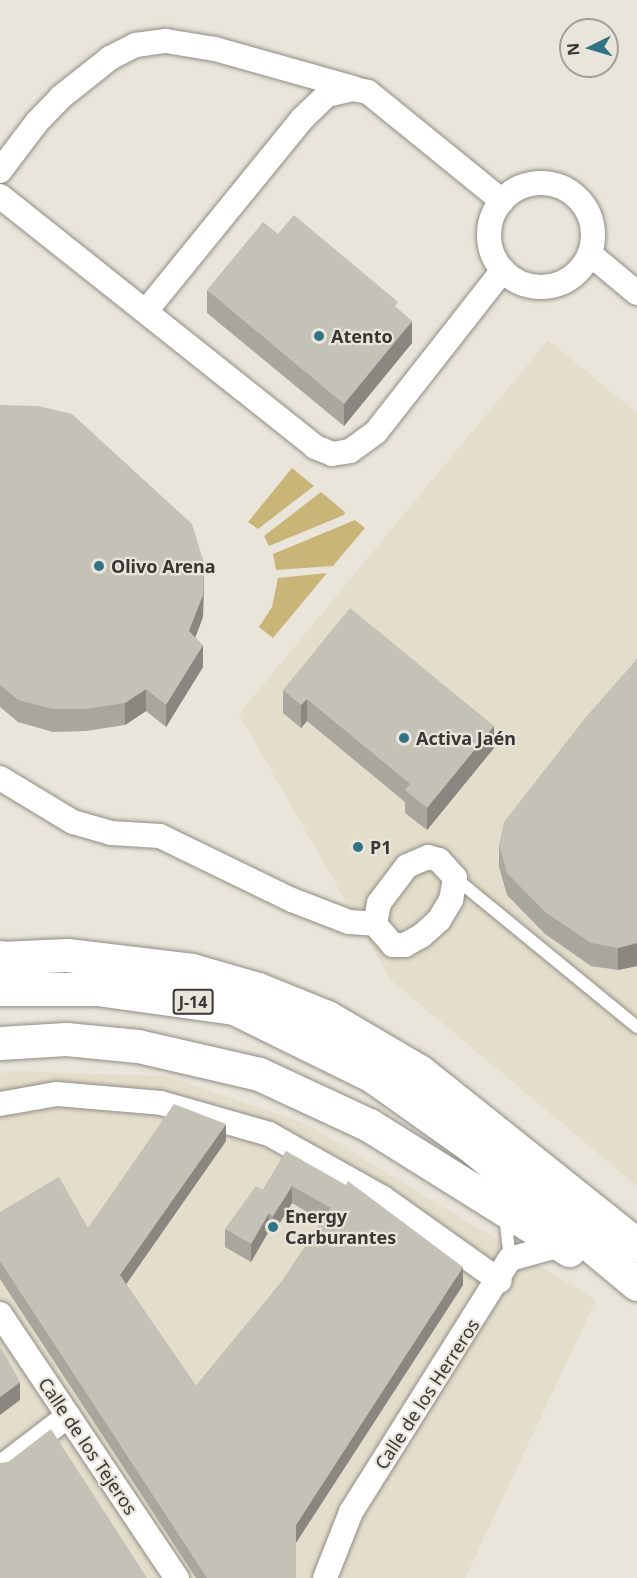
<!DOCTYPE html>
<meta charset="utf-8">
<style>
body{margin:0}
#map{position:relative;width:637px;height:1578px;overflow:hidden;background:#e9e5db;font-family:"Noto Sans",sans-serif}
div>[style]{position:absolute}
.built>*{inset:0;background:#e3ddcb}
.green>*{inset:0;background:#cab579}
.roads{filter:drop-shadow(0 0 2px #908d84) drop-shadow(0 0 2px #908d84)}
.lane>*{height:12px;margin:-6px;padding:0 6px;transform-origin:6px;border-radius:6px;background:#fff}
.street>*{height:24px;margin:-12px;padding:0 12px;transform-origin:12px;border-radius:12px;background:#fff}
.street>.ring{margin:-12px;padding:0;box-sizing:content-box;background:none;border:24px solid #fff;border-radius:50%}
.primary>*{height:33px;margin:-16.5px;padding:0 16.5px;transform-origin:16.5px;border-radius:16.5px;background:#fff}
.highway>*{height:33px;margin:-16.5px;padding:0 16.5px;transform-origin:16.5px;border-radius:16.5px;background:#fff}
.wall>*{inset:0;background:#a9a69d}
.shaded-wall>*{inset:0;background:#898780}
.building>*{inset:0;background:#c4c1b7}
.dots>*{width:16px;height:16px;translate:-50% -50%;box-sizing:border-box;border:3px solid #e9e5db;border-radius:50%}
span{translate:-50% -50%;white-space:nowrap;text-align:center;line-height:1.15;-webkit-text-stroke:4.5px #e9e5db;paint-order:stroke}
.shield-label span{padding:2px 4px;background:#e9e5db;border:2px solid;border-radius:4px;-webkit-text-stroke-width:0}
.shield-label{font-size:16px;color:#383733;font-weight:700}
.poi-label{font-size:18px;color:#383733;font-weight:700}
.left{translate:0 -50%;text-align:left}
.street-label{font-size:18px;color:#383733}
.north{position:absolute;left:559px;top:18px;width:60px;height:60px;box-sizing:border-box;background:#e9e5db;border:2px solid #a29f98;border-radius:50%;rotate:265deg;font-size:16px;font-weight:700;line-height:24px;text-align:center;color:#383733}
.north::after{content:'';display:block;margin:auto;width:21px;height:27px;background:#327386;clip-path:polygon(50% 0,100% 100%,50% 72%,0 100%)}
</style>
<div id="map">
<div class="built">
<i style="clip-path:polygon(548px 340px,637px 413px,637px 1186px,391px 980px,239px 714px)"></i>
<i style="clip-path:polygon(9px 1071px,167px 1076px,308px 1125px,596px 1300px,465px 1578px,0 1578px,0 1074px)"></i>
</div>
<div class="green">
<i style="clip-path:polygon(292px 468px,314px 486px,258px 529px,248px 522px)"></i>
<i style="clip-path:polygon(321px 492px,345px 512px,344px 515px,269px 546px,264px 536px)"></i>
<i style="clip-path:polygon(355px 520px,365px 528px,333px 566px,276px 570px,273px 554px)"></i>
<i style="clip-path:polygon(327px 573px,273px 638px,259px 627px,272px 607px,278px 578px)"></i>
</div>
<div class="roads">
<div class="lane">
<i style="left:455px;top:878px;width:235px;rotate:39.3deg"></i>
<i style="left:505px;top:1216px;width:43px;rotate:83.4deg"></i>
</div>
<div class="street">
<i style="left:0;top:171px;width:61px;rotate:-52.9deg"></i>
<i style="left:37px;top:122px;width:35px;rotate:-46deg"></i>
<i style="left:61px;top:97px;width:63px;rotate:-38.5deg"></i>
<i style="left:110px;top:58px;width:29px;rotate:-27deg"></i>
<i style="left:136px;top:45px;width:30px;rotate:-8deg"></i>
<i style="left:166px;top:41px;width:50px;rotate:9.3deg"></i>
<i style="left:215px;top:49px;width:144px;rotate:15.7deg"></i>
<i class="ring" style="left:489px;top:183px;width:80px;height:80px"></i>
<i style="left:0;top:196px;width:403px;rotate:38.5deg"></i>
<i style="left:315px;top:447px;width:18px;rotate:22deg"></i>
<i style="left:332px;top:454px;width:18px;rotate:-9deg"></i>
<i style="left:350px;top:451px;width:32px;rotate:-36deg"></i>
<i style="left:376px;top:432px;width:206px;rotate:-51.9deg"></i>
<i style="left:590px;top:254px;width:61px;rotate:39.7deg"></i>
<i style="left:146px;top:311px;width:247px;rotate:-50.9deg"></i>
<i style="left:302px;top:119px;width:35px;rotate:-44deg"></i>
<i style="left:327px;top:95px;width:27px;rotate:-13deg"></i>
<i style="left:353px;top:89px;width:15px;rotate:11deg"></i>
<i style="left:368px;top:92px;width:173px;rotate:39.1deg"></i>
<i style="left:0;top:778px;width:85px;rotate:31.1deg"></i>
<i style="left:73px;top:822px;width:40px;rotate:16deg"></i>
<i style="left:111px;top:833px;width:49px;rotate:3.5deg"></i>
<i style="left:160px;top:836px;width:147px;rotate:25.9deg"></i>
<i style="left:292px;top:900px;width:61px;rotate:21.1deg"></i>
<i style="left:349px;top:922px;width:26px;rotate:4deg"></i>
<i style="left:428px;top:857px;width:11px;rotate:15deg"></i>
<i style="left:439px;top:860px;width:24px;rotate:48deg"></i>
<i style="left:455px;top:878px;width:22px;rotate:100deg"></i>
<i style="left:451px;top:900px;width:23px;rotate:121deg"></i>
<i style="left:439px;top:920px;width:24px;rotate:138deg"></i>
<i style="left:421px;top:936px;width:18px;rotate:151deg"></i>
<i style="left:405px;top:945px;width:12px;rotate:180deg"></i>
<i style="left:393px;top:945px;width:28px;rotate:-131deg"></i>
<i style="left:375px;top:924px;width:21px;rotate:-79deg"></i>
<i style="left:379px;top:903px;width:46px;rotate:-52.9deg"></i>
<i style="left:407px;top:866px;width:23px;rotate:-23deg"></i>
<i style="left:0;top:1104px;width:58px;rotate:-10deg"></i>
<i style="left:57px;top:1094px;width:104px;rotate:4.9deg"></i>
<i style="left:161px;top:1103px;width:112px;rotate:16deg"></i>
<i style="left:269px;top:1134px;width:131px;rotate:29.3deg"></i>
<i style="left:383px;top:1198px;width:143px;rotate:35.4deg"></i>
<i style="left:0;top:1314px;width:318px;rotate:56.2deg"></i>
<i style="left:0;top:1468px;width:86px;rotate:-37.4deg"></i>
<i style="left:325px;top:1578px;width:71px;rotate:-68.5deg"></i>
<i style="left:351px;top:1512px;width:299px;rotate:-57.9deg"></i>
<i style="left:510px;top:1259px;width:53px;rotate:-15.4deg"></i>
</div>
<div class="primary">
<i style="left:0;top:958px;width:67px;rotate:-2.6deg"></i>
<i style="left:67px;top:955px;width:126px;rotate:6.8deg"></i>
<i style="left:192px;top:970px;width:69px;rotate:16.1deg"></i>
<i style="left:258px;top:989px;width:74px;rotate:22.1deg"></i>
<i style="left:327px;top:1017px;width:107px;rotate:30.4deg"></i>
<i style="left:419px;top:1071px;width:279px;rotate:38.6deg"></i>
<i style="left:0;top:989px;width:97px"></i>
<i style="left:97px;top:989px;width:138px;rotate:7.9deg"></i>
<i style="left:234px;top:1008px;width:153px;rotate:26.1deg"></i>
<i style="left:371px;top:1075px;width:121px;rotate:35.3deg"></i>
<i style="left:470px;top:1145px;width:217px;rotate:39.8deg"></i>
<i style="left:0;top:1043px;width:66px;rotate:-3.5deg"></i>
<i style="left:66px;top:1039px;width:72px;rotate:5.6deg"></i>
<i style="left:138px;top:1046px;width:124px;rotate:13deg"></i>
<i style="left:259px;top:1074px;width:121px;rotate:24.9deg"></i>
<i style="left:369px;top:1125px;width:236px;rotate:32deg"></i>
</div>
<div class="highway">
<i style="left:0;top:957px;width:3px;rotate:18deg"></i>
</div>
</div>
<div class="wall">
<i style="clip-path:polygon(278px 234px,398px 309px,412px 343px,344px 426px,207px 313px,207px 290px)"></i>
<i style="clip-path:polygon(0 405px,204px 586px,203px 617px,195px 637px,203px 667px,166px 727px,146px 711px,125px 725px,86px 731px,53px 732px,18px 722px,0 707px)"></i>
<i style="clip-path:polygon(637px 659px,637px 966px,618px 970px,591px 966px,545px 934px,507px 895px,499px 867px,499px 845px)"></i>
<i style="clip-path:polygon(283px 690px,494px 748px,427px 830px,405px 813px,405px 802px,307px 721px,301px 728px,283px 713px)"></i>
<i style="clip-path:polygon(226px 1141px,126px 1284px,196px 1386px,283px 1280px,322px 1221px,292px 1203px,273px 1234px,269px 1231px,251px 1262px,225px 1247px,225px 1229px,263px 1190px,286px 1151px,463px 1285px,296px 1542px,296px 1578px,196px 1578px,0 1279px,0 1212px,88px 1228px)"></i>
</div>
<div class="shaded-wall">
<i style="clip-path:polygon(412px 321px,412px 343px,344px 426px,344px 404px)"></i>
<i style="clip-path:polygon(204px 563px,203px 617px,189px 654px,189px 631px)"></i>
<i style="clip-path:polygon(203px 645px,203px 667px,166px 727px,166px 705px)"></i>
<i style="clip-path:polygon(146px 689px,146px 711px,125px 725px,125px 703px)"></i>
<i style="clip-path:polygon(307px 699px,307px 721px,301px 728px,301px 705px)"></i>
<i style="clip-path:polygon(494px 726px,494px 748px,427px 830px,427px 808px)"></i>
<i style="clip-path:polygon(637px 943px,637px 966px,618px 970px,618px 948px)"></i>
<i style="clip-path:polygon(226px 1124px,226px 1141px,120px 1293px,120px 1275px)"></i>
<i style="clip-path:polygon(292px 1186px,292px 1203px,273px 1234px,273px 1216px)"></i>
<i style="clip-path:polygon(269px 1213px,269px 1231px,251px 1262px,251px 1244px)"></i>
<i style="clip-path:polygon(463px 1267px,463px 1285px,296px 1543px,296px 1525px)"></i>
<i style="clip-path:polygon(20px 1382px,20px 1400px,0 1415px,0 1397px)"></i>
</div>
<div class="building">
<i style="clip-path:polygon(294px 215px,398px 302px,395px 306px,412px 321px,344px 404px,207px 290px,263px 222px,278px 234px)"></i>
<i style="clip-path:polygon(0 405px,38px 406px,72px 414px,192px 524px,204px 563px,203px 595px,189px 631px,203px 645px,166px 705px,146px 689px,125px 703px,86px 709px,53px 709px,18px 700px,0 685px)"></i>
<i style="clip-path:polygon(350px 608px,494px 726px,427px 808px,405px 790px,410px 784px,307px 699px,301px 705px,283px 690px)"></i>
<i style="clip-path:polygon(637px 659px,637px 943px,618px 948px,591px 943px,545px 912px,507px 873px,499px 845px,504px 822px,586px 717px)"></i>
<i style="clip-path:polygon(174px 1104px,226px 1124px,120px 1275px,196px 1386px,283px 1280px,331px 1208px,292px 1186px,273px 1216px,269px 1213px,251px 1244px,225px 1229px,256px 1186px,263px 1190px,286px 1151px,346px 1185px,348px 1181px,463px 1267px,296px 1525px,296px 1578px,207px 1578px,0 1261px,0 1212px,59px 1177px,88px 1228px)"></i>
<i style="clip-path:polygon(0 1346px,20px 1382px,0 1397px)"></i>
<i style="clip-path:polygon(51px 1429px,147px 1578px,0 1578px,0 1463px,8px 1462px)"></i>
</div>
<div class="dots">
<i style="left:319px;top:336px;background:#327386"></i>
<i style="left:99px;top:566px;background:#327386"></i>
<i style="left:404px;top:738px;background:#327386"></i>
<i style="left:358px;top:847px;background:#327386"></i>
<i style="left:273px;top:1227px;background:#327386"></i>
</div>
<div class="shield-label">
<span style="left:193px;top:1002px">J-14</span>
</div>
<div class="poi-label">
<span class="left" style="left:331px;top:336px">Atento</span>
<span class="left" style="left:111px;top:566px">Olivo Arena</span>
<span class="left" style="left:416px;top:738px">Activa Jaén</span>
<span class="left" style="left:370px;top:847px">P1</span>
<span class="left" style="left:285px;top:1227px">Energy<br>Carburantes</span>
</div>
<div class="street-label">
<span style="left:427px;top:1394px;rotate:-57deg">Calle de los Herreros</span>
<span style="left:88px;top:1446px;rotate:56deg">Calle de los Tejeros</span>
</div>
<div class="north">N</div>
</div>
